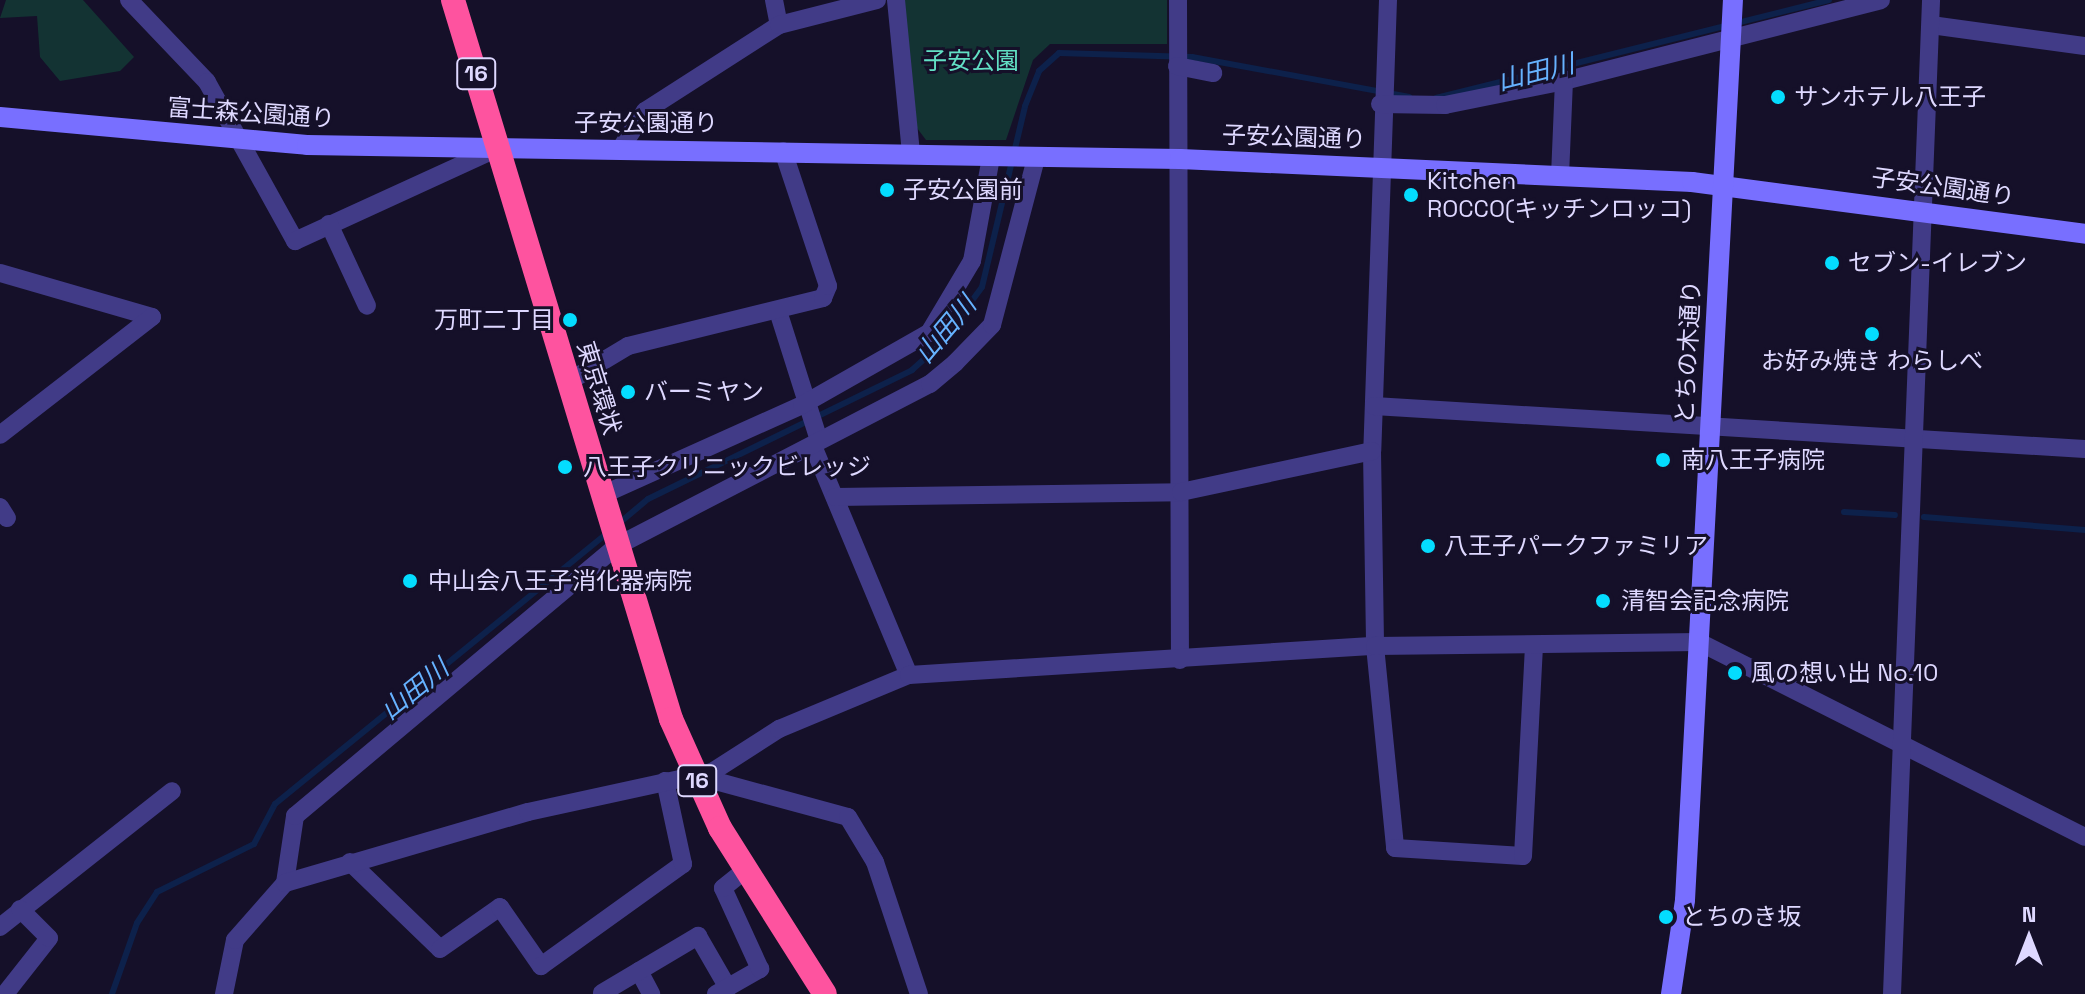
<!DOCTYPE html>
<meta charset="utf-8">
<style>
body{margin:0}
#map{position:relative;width:2085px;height:994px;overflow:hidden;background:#151029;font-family:"Space Grotesk","Noto Sans JP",sans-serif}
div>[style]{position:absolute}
.green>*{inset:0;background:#133333}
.stream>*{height:6px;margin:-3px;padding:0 3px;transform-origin:3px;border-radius:3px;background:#0d214b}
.street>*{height:18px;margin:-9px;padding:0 9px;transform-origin:9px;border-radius:9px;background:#413b87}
.secondary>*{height:20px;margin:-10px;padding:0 10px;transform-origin:10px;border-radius:10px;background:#786fff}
.highway>*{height:24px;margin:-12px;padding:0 12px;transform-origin:12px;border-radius:12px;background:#fe539f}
.dots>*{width:22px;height:22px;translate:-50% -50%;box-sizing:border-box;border:4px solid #151029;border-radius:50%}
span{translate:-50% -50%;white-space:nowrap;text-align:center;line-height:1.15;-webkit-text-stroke:6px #151029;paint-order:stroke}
.shield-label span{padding:2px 6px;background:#151029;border:2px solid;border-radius:6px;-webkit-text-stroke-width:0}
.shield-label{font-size:22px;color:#ded8ff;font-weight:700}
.park-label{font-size:24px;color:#62e0c5}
.poi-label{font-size:24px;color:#ded8ff}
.left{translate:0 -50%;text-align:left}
.right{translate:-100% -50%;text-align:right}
.street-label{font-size:24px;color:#ded8ff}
.water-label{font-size:26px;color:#66b2ff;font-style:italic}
.north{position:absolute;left:1989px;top:898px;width:80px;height:80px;-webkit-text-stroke:6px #151029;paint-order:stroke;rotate:0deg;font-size:22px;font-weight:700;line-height:32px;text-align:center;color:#ded8ff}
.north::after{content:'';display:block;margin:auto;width:28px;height:36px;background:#ded8ff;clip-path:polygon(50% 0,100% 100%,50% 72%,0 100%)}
</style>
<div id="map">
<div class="green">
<i style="clip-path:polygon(6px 0,83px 0,134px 57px,120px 71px,60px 81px,40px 57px,37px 16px,0 18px)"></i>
<i style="clip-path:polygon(904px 0,1167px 0,1167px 44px,1050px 44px,1033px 60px,1006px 140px,926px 140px,917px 128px)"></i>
</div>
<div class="stream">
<i style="left:1436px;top:98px;width:405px;rotate:-14deg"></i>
<i style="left:1844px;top:512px;width:51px;rotate:3.4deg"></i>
<i style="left:1924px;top:517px;width:162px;rotate:4.6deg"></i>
<i style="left:617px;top:525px;width:40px;rotate:-40deg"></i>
<i style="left:648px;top:499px;width:294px;rotate:-26deg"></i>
<i style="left:912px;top:370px;width:36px;rotate:-42deg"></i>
<i style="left:939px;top:346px;width:73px;rotate:-53.9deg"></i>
<i style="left:982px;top:287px;width:186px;rotate:-76.6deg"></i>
<i style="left:1025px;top:106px;width:38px;rotate:-68deg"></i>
<i style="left:1039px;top:71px;width:27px;rotate:-42deg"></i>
<i style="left:1059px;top:53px;width:133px;rotate:1.7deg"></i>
<i style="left:1192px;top:57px;width:221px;rotate:10.4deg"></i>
<i style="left:112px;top:994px;width:75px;rotate:-70.6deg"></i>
<i style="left:137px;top:923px;width:37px;rotate:-57deg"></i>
<i style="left:157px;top:892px;width:108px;rotate:-26.3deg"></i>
<i style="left:254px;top:844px;width:45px;rotate:-62.3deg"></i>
<i style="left:275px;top:804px;width:430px;rotate:-39.2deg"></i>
</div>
<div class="street">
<i style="left:129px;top:0;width:113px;rotate:46.4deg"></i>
<i style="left:207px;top:82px;width:182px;rotate:61deg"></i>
<i style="left:295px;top:241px;width:223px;rotate:-24.6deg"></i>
<i style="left:774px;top:0;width:25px;rotate:79deg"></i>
<i style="left:896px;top:0;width:155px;rotate:84.4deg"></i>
<i style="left:1178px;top:0;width:660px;rotate:89.83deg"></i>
<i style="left:1388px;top:0;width:451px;rotate:92deg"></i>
<i style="left:1372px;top:451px;width:195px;rotate:89.1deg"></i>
<i style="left:1375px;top:646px;width:203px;rotate:84.3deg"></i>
<i style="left:1395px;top:848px;width:128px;rotate:3.6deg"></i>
<i style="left:1523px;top:856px;width:208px;rotate:-87deg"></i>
<i style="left:1931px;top:25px;width:155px;rotate:7.8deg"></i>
<i style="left:1177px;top:66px;width:37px;rotate:11deg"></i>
<i style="left:1380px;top:104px;width:65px;rotate:0.9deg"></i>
<i style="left:1445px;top:105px;width:121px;rotate:-11.4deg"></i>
<i style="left:1564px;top:81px;width:327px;rotate:-14.3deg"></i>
<i style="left:621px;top:148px;width:44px;rotate:-57deg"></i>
<i style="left:645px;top:111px;width:159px;rotate:-32.7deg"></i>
<i style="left:779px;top:25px;width:101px;rotate:-14.3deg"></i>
<i style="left:1560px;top:176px;width:95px;rotate:-87.6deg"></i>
<i style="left:329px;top:224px;width:90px;rotate:65.1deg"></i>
<i style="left:0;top:273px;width:158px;rotate:16.1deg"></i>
<i style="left:152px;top:317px;width:192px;rotate:142.2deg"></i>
<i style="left:778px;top:311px;width:135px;rotate:72.4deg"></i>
<i style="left:568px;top:382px;width:70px;rotate:-31deg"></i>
<i style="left:628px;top:346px;width:201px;rotate:-13.8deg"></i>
<i style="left:823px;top:298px;width:13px;rotate:-67deg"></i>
<i style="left:828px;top:286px;width:142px;rotate:-108.4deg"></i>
<i style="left:1374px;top:406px;width:712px;rotate:3.46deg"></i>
<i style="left:813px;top:446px;width:248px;rotate:67.3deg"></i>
<i style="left:602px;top:495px;width:219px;rotate:-24.2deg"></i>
<i style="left:802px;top:405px;width:146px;rotate:-29.6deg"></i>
<i style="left:929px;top:333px;width:84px;rotate:-59.2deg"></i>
<i style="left:972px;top:261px;width:106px;rotate:-79.6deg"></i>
<i style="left:835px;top:497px;width:346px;rotate:-0.8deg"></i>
<i style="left:1181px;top:492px;width:195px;rotate:-12.1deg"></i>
<i style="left:0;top:507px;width:13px;rotate:58deg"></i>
<i style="left:697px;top:776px;width:156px;rotate:15.2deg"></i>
<i style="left:848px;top:817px;width:52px;rotate:59deg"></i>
<i style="left:875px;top:862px;width:139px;rotate:71.6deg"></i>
<i style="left:350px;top:862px;width:125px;rotate:44deg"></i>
<i style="left:440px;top:949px;width:73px;rotate:-35deg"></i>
<i style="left:500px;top:907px;width:72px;rotate:55.2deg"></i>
<i style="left:541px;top:966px;width:175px;rotate:-35.7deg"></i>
<i style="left:683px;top:864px;width:85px;rotate:-102.2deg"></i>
<i style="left:285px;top:883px;width:68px;rotate:-81.5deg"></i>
<i style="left:295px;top:816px;width:420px;rotate:-40deg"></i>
<i style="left:617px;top:546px;width:352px;rotate:-27.4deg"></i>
<i style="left:930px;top:384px;width:33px;rotate:-40deg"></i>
<i style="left:955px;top:363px;width:53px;rotate:-45.8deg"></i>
<i style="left:992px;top:325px;width:173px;rotate:-75.2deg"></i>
<i style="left:0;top:927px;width:219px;rotate:-38.3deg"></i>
<i style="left:639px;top:971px;width:26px;rotate:62deg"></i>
<i style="left:602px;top:993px;width:112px;rotate:-30.7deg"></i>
<i style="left:698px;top:936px;width:60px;rotate:60deg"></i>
<i style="left:5px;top:994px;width:71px;rotate:-51.8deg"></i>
<i style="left:49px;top:938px;width:41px;rotate:-135deg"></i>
<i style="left:224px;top:994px;width:55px;rotate:-78.5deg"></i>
<i style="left:235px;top:940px;width:76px;rotate:-48.7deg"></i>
<i style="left:285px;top:883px;width:253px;rotate:-16.3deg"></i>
<i style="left:528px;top:812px;width:188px;rotate:-12.3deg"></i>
<i style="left:712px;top:772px;width:80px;rotate:-32.7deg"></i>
<i style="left:779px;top:729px;width:141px;rotate:-22.6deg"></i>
<i style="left:909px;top:675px;width:467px;rotate:-3.6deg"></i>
<i style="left:1375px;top:646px;width:324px;rotate:-0.7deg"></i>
<i style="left:1699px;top:642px;width:432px;rotate:26.8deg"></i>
<i style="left:716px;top:994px;width:51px;rotate:-29.6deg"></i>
<i style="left:760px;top:969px;width:89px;rotate:-114.6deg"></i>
<i style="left:723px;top:888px;width:28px;rotate:-39deg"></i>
<i style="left:1892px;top:994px;width:995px;rotate:-87.75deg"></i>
</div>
<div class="secondary">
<i style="left:0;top:117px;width:308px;rotate:5.2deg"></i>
<i style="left:307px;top:145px;width:873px;rotate:0.92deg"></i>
<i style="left:1180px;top:159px;width:513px;rotate:2.57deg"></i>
<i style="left:1692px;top:182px;width:396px;rotate:7.5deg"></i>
<i style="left:1671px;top:994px;width:95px;rotate:-81.5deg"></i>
<i style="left:1685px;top:900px;width:901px;rotate:-86.95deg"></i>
</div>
<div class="highway">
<i style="left:453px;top:0;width:751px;rotate:73.13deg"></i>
<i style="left:671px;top:719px;width:120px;rotate:65.8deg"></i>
<i style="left:720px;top:828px;width:196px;rotate:57.7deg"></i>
</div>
<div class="dots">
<i style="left:1778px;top:97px;background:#04dcfe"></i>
<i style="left:887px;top:190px;background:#04dcfe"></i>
<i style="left:1411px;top:195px;background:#04dcfe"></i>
<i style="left:1832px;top:263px;background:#04dcfe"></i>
<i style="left:570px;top:320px;background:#04dcfe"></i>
<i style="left:1872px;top:334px;background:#04dcfe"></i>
<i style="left:628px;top:392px;background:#04dcfe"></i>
<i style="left:1663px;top:460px;background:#04dcfe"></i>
<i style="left:565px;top:467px;background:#04dcfe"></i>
<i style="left:1428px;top:546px;background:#04dcfe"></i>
<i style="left:410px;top:581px;background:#04dcfe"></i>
<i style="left:1603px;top:601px;background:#04dcfe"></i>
<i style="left:1735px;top:673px;background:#04dcfe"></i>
<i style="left:1666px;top:917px;background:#04dcfe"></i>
</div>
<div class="shield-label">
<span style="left:476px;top:74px">16</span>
<span style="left:697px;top:781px">16</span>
</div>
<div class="park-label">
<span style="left:971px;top:61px">子安公園</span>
</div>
<div class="poi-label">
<span class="left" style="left:1794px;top:97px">サンホテル八王子</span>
<span class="left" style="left:1427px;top:195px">Kitchen<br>ROCCO(キッチンロッコ)</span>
<span class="left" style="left:903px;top:190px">子安公園前</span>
<span class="left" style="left:1848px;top:263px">セブン-イレブン</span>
<span class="right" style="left:554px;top:320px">万町二丁目</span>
<span style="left:1872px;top:361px">お好み焼き わらしべ</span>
<span class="left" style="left:644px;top:392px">バーミヤン</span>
<span class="left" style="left:1681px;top:460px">南八王子病院</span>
<span class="left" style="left:583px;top:467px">八王子クリニックビレッジ</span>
<span class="left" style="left:1444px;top:546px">八王子パークファミリア</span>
<span class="left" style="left:428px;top:581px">中山会八王子消化器病院</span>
<span class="left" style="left:1621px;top:601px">清智会記念病院</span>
<span class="left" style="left:1751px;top:673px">風の想い出 No.10</span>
<span class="left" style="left:1682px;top:917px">とちのき坂</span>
</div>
<div class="street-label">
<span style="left:251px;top:113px;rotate:4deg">富士森公園通り</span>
<span style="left:646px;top:123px">子安公園通り</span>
<span style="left:1294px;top:137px;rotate:2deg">子安公園通り</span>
<span style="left:1943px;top:187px;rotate:8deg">子安公園通り</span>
<span style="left:1688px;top:352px;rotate:-87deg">とちの木通り</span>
<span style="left:599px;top:388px;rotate:73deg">東京環状</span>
</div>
<div class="water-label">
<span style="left:1536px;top:73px;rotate:-14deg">山田川</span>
<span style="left:946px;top:330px;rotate:-50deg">山田川</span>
<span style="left:415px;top:690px;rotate:-39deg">山田川</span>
</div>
<div class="north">N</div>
</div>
